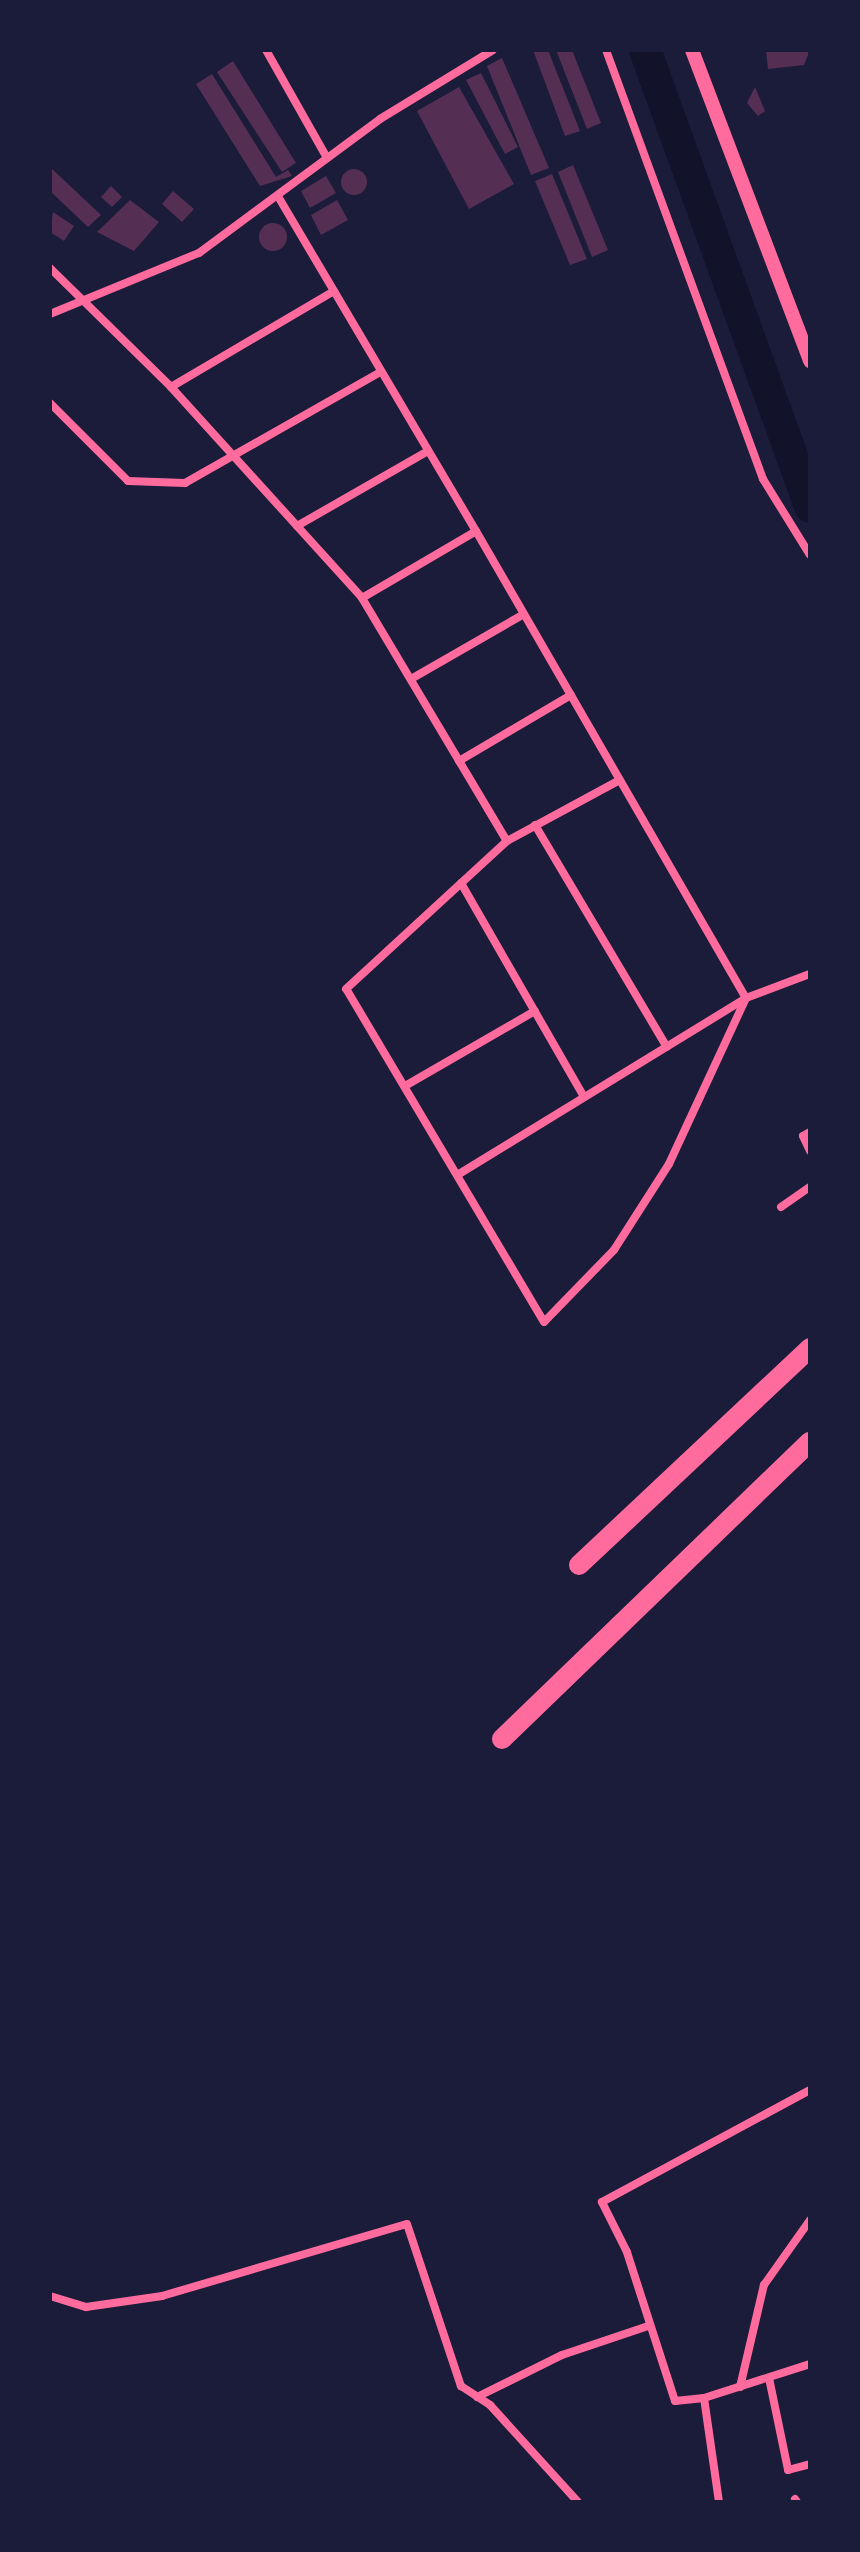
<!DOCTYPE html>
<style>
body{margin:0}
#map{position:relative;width:860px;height:2552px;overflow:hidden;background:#1b1b3a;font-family:"Fira Sans Condensed",sans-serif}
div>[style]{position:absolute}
.river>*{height:32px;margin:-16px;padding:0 16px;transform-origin:16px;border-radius:16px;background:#12122b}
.building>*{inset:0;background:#542f53}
.round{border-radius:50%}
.minor>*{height:8px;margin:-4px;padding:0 4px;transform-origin:4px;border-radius:4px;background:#ff6b9d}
.tertiary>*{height:14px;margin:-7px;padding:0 7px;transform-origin:7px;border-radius:7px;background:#ff6b9d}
.motorway>*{height:20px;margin:-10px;padding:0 10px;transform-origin:10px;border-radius:10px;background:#ff6b9d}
span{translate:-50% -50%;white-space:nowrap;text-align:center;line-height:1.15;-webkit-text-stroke:8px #1b1b3a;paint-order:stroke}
.frame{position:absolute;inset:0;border:52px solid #1b1b3a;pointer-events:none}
</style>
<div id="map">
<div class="river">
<i style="left:645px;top:50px;width:486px;rotate:70.1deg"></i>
</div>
<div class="building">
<i style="clip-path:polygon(533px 50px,548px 50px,580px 131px,565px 136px)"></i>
<i style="clip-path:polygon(556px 50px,572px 50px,601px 123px,587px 129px)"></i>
<i style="clip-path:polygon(810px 50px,804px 65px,768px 69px,766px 51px)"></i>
<i style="clip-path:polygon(502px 58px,549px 168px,531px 175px,487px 66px)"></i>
<i style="clip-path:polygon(233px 61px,296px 163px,282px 172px,217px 72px)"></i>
<i style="clip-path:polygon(481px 73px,518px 147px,505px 154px,466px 80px)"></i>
<i style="clip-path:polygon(212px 74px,276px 177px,288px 170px,292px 176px,260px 186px,196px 84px)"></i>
<i style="clip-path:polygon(459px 87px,514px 184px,469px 209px,417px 111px)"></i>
<i style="clip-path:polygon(755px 87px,765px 111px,758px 116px,747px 103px)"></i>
<i style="clip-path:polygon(573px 165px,608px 250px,592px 257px,558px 172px)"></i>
<i style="clip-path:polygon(50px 167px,101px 215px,88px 227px,50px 191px)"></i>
<i class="round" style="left:341px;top:169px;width:26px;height:26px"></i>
<i style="clip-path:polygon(552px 174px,587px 259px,570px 265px,535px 181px)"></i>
<i style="clip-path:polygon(326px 176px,336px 193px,310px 208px,301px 191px)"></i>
<i style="clip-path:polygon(111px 186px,122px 197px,112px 207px,101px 197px)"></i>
<i style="clip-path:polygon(173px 191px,194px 209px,182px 222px,162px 204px)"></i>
<i style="clip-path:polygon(130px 200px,159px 222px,134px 251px,97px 232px)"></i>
<i style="clip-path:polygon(337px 200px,348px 220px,321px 235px,311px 215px)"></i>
<i style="clip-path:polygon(53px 212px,74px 226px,64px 241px,50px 232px)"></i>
<i class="round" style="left:259px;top:223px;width:28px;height:28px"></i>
</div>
<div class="minor">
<i style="left:266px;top:50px;width:124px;rotate:60.5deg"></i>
<i style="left:606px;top:50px;width:457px;rotate:69.9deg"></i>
<i style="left:763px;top:479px;width:89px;rotate:58.3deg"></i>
<i style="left:279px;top:198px;width:387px;rotate:59.4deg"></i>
<i style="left:476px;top:531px;width:539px;rotate:59.97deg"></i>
<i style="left:746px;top:998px;width:183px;rotate:114.9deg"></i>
<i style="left:669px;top:1164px;width:102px;rotate:122.6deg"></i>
<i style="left:614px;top:1250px;width:100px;rotate:134.2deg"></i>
<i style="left:544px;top:1322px;width:387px;rotate:-120.7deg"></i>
<i style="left:346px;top:989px;width:219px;rotate:-42.6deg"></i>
<i style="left:507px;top:841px;width:128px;rotate:-28.4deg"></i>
<i style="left:50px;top:268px;width:170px;rotate:44.5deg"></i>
<i style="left:171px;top:387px;width:285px;rotate:47.8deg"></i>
<i style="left:362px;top:598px;width:283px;rotate:59.2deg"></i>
<i style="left:50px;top:314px;width:161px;rotate:-22.3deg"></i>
<i style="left:199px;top:253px;width:225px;rotate:-36.5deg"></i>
<i style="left:380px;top:119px;width:132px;rotate:-31.4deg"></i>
<i style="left:171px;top:387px;width:189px;rotate:-30.5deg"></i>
<i style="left:50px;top:403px;width:110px;rotate:45deg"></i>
<i style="left:128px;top:481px;width:57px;rotate:2deg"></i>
<i style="left:185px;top:483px;width:224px;rotate:-29.6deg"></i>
<i style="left:297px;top:526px;width:151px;rotate:-29.8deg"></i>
<i style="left:362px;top:598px;width:132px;rotate:-30.4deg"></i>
<i style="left:411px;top:679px;width:130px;rotate:-29.9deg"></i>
<i style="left:459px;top:761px;width:130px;rotate:-30.5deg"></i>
<i style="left:535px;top:825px;width:258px;rotate:59.3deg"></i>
<i style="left:461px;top:883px;width:247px;rotate:60.1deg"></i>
<i style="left:405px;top:1086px;width:150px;rotate:-30deg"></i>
<i style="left:810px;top:1132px;width:8px;rotate:150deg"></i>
<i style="left:803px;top:1136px;width:17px;rotate:65deg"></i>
<i style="left:459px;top:1174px;width:337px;rotate:-31.5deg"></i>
<i style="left:746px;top:998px;width:68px;rotate:-20.6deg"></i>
<i style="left:781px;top:1207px;width:35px;rotate:-35deg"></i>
<i style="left:50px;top:2296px;width:38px;rotate:17deg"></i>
<i style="left:86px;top:2307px;width:77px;rotate:-8.2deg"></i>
<i style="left:162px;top:2296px;width:255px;rotate:-16.4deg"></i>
<i style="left:407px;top:2224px;width:171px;rotate:71.6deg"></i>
<i style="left:461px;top:2386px;width:35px;rotate:33deg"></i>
<i style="left:490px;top:2405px;width:131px;rotate:47.8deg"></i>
<i style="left:769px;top:2378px;width:94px;rotate:78.3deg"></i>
<i style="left:788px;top:2470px;width:23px;rotate:-15deg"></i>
<i style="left:740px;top:2387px;width:105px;rotate:-76.8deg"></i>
<i style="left:764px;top:2285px;width:80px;rotate:-54.7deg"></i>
<i style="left:477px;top:2397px;width:95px;rotate:-26.3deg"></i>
<i style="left:562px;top:2355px;width:91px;rotate:-18.6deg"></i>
<i style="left:704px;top:2398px;width:29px;rotate:174deg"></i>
<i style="left:675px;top:2401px;width:157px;rotate:-107.9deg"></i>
<i style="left:627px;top:2252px;width:56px;rotate:-116.6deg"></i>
<i style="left:602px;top:2202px;width:236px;rotate:-28.3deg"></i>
<i style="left:795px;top:2499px;width:4px;rotate:56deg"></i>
<i style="left:719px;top:2502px;width:105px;rotate:-98.2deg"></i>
<i style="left:704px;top:2398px;width:111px;rotate:-17.8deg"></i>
</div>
<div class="tertiary">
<i style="left:692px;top:50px;width:333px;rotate:69.2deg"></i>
</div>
<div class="motorway">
<i style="left:579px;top:1565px;width:317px;rotate:-43.2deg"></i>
<i style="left:502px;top:1739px;width:428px;rotate:-44deg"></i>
</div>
<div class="frame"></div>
</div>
